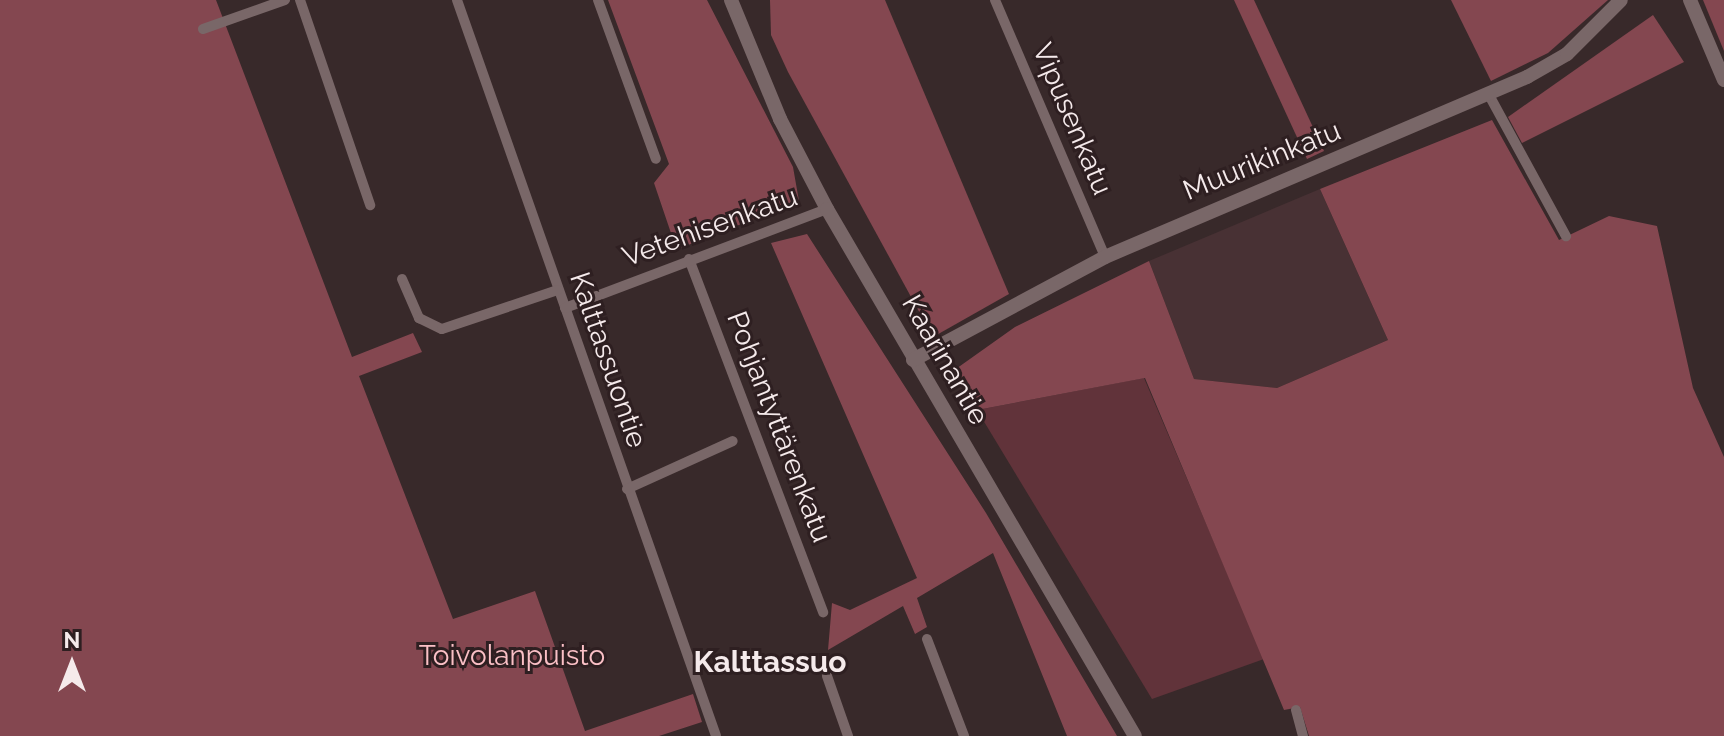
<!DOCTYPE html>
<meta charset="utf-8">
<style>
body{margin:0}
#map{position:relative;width:1724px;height:736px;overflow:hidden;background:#38292a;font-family:Raleway,sans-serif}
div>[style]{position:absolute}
.built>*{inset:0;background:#483134}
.green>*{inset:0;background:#61333a}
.forest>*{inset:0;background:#844750}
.street>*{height:10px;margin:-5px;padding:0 5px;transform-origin:5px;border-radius:5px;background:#796768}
.secondary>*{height:14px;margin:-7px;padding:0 7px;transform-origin:7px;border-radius:7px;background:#796768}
span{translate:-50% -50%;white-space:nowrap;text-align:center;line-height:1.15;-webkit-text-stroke:6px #2e1f21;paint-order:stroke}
.street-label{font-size:28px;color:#f5eaeb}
.park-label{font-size:28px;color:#fbc0c6}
.neighbourhood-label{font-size:30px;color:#f5eaeb;font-weight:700}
.north{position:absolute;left:32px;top:624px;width:80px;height:80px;-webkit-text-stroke:6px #2e1f21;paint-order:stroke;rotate:0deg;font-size:22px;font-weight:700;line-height:32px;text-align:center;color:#f5eaeb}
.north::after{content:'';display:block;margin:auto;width:28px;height:36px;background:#f5eaeb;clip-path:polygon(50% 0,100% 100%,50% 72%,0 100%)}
</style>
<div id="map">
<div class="built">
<i style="clip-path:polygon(1320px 189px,1388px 340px,1277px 388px,1194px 379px,1149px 261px)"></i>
</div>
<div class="green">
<i style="clip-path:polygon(1144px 378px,1264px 659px,1152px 699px,977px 410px)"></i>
</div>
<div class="forest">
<i style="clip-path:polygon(0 0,216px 0,352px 357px,413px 333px,422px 352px,359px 376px,453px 619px,535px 591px,585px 731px,693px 694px,702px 722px,659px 736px,0 736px)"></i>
<i style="clip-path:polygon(608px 0,707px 0,793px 167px,799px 201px,668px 253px,674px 242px,654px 183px,669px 164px)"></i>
<i style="clip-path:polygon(770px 0,885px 0,1009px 294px,933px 337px,788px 72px,771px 35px)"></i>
<i style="clip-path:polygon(1234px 0,1254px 0,1324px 151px,1307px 159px)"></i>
<i style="clip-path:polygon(1451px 0,1608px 0,1548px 53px,1491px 81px)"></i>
<i style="clip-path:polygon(1703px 0,1724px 0,1724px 51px)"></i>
<i style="clip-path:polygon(1653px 15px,1684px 62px,1522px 143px,1508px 117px)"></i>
<i style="clip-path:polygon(1492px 120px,1559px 240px,1609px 216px,1657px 226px,1693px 388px,1724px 457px,1724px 736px,1309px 736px,1300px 707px,1284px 710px,1145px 378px,977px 410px,953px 371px,1015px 327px,1149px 261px,1194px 379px,1277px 388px,1388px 340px,1320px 189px)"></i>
<i style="clip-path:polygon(807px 234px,986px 513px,1117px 736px,1067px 736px,993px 553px,917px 598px,927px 627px,915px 634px,903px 606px,828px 650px,832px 603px,850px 610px,917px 578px,771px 243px)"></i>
</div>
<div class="street">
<i style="left:300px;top:0;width:217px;rotate:71.1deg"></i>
<i style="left:457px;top:0;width:780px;rotate:70.61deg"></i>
<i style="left:598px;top:0;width:169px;rotate:70deg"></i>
<i style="left:995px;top:0;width:280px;rotate:66.8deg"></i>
<i style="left:203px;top:29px;width:87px;rotate:-19.5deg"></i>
<i style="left:1489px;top:95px;width:161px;rotate:61.4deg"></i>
<i style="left:689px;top:259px;width:378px;rotate:69.2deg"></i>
<i style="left:402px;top:279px;width:43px;rotate:66.4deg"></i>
<i style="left:419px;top:318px;width:25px;rotate:26deg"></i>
<i style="left:442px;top:329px;width:122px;rotate:-18.6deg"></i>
<i style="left:565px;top:308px;width:280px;rotate:-20.7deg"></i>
<i style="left:627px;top:489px;width:116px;rotate:-24.4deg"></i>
<i style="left:927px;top:639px;width:104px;rotate:69.1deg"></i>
<i style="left:827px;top:676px;width:64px;rotate:70.7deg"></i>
<i style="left:1296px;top:710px;width:27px;rotate:75deg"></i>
</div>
<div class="secondary">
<i style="left:731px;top:0;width:129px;rotate:67.6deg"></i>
<i style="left:780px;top:119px;width:102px;rotate:62.4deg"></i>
<i style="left:827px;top:209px;width:610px;rotate:59.7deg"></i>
<i style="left:1690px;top:0;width:87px;rotate:67deg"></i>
<i style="left:913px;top:360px;width:218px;rotate:-28.2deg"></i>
<i style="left:1105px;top:257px;width:459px;rotate:-23.1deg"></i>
<i style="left:1527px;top:77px;width:46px;rotate:-29.9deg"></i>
<i style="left:1567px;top:54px;width:76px;rotate:-45deg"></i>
</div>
<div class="street-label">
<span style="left:1072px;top:119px;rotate:67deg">Vipusenkatu</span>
<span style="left:1262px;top:161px;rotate:-22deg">Muurikinkatu</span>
<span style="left:710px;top:227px;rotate:-20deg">Vetehisenkatu</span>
<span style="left:608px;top:360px;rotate:71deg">Kalttassuontie</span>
<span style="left:945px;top:360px;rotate:60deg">Kaarinantie</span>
<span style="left:779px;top:427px;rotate:69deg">Pohjantyttärenkatu</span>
</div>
<div class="park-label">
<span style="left:512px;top:656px">Toivolanpuisto</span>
</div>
<div class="neighbourhood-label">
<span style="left:770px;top:662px">Kalttassuo</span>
</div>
<div class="north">N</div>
</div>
